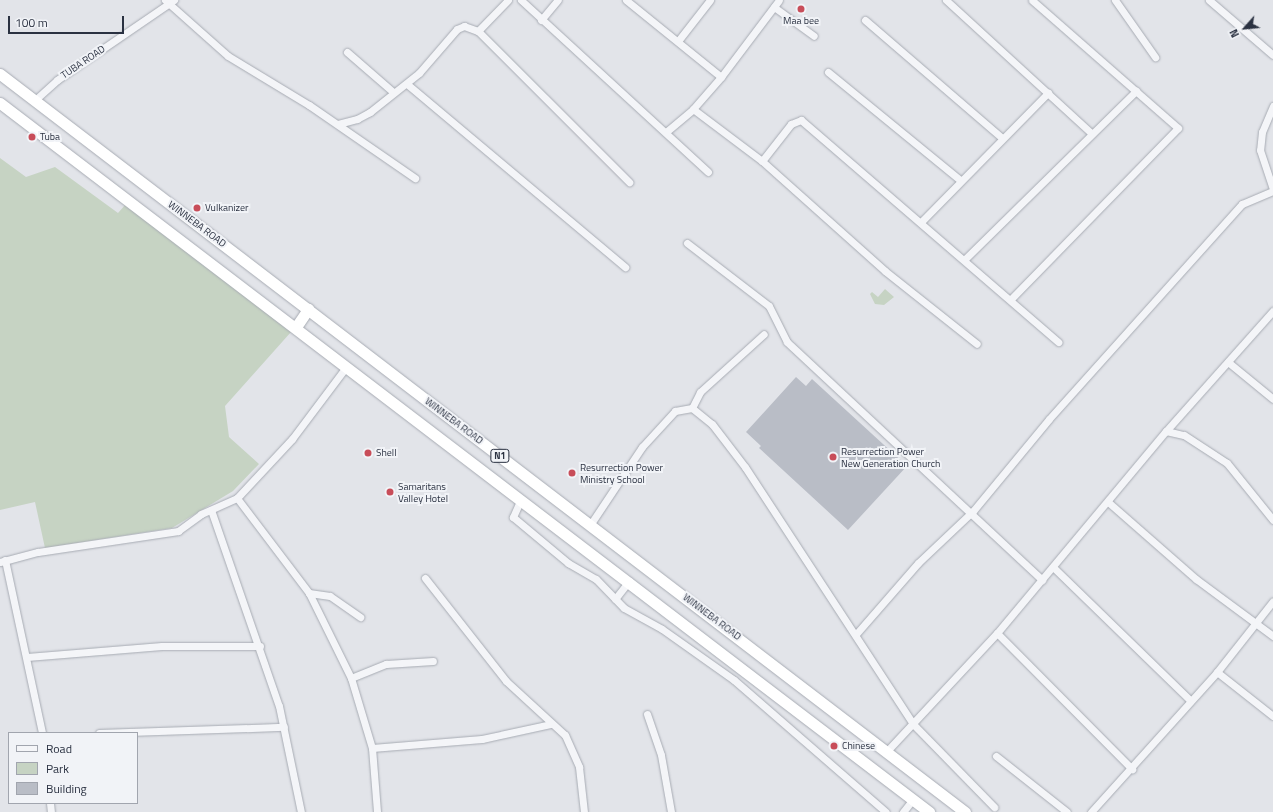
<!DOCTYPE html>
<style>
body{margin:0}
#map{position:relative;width:1273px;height:812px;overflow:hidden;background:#e2e4e9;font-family:"Titillium Web",sans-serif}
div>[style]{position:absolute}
.green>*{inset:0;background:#c6d3c3}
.building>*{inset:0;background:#b9bdc6}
.roads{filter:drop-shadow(0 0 1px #a7abb3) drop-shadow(0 0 1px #a7abb3)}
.minor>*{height:7px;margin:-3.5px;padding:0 3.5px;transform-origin:3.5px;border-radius:3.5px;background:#f4f5f8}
.highway>*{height:11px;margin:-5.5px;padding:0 5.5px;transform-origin:5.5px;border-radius:5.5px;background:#fff}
.dots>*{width:11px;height:11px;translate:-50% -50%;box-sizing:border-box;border:2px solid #f1f3f7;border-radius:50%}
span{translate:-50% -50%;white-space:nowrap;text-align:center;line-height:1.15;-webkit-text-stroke:4px #f1f3f7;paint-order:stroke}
.shield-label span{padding:1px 3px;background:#f1f3f7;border:1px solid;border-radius:3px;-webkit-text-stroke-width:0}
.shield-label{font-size:9px;color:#2a3141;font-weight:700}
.poi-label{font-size:10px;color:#2a3141}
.left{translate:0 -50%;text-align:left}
.street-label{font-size:10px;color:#2a3141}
.legend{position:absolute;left:8px;top:732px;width:130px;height:72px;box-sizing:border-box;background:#f1f3f7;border:1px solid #a1a5ae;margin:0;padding:5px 7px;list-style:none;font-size:12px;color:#2a3141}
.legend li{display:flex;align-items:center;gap:8px;height:20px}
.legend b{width:20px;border:1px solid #a1a5ae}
.north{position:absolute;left:1225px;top:8px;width:40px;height:40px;-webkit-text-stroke:3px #f1f3f7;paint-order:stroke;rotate:243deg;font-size:11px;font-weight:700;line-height:16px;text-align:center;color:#2a3141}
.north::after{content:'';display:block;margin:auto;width:14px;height:18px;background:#2a3141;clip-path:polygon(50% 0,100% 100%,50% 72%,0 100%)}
.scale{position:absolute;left:8px;top:16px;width:116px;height:18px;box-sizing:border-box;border:2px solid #2a3141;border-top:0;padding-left:5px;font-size:12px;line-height:14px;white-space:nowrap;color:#2a3141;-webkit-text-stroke:3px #f1f3f7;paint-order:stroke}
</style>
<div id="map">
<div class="green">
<i style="clip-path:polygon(0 158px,26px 177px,55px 167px,118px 213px,126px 204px,291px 332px,225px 406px,229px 437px,259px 464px,233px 491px,172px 528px,45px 548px,35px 502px,0 510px)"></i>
<i style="clip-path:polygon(885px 289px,894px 297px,884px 305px,875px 304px,870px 294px,872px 292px,878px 297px)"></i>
</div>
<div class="building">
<i style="clip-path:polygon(796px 377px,806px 386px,812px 379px,907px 466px,848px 530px,759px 448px,761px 446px,746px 432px)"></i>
</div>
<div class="roads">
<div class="minor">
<i style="left:165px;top:0;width:84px;rotate:41.6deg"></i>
<i style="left:228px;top:56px;width:95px;rotate:31.2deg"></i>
<i style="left:309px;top:105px;width:129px;rotate:34.6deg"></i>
<i style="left:521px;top:0;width:254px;rotate:42.6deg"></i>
<i style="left:626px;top:0;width:122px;rotate:39deg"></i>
<i style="left:946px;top:0;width:195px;rotate:42.5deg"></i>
<i style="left:1115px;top:0;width:70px;rotate:54.9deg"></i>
<i style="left:1209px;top:0;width:84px;rotate:40.7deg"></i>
<i style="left:774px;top:7px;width:49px;rotate:35.9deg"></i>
<i style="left:541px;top:20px;width:26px;rotate:-50deg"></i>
<i style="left:865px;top:20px;width:181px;rotate:40.7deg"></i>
<i style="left:478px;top:31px;width:214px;rotate:45deg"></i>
<i style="left:678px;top:41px;width:52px;rotate:-52deg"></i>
<i style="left:347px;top:52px;width:60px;rotate:40.9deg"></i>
<i style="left:828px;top:72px;width:171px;rotate:39.3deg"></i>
<i style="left:407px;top:84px;width:285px;rotate:40deg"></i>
<i style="left:35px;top:100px;width:30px;rotate:-42deg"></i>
<i style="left:57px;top:80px;width:142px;rotate:-34.4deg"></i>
<i style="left:1273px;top:106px;width:28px;rotate:113deg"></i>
<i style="left:1262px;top:132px;width:18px;rotate:96deg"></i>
<i style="left:1260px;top:150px;width:41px;rotate:71.6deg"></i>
<i style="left:693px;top:109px;width:86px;rotate:37deg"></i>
<i style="left:762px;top:161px;width:165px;rotate:41.8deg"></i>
<i style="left:885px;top:271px;width:117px;rotate:38.4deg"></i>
<i style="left:338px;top:124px;width:20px;rotate:-15deg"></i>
<i style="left:357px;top:119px;width:15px;rotate:-28deg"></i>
<i style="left:370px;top:112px;width:63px;rotate:-38.5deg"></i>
<i style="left:419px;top:73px;width:58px;rotate:-49.2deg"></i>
<i style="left:457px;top:29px;width:8px;rotate:-23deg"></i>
<i style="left:464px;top:26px;width:15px;rotate:20deg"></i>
<i style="left:478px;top:31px;width:43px;rotate:-45.9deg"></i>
<i style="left:666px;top:132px;width:35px;rotate:-40deg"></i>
<i style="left:693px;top:109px;width:43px;rotate:-48.8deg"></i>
<i style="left:721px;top:77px;width:96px;rotate:-53deg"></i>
<i style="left:762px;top:161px;width:47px;rotate:-51.9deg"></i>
<i style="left:791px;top:124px;width:11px;rotate:-22deg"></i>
<i style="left:801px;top:120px;width:340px;rotate:40.8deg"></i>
<i style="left:922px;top:221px;width:180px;rotate:-45.5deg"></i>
<i style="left:687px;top:243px;width:103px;rotate:37.5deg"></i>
<i style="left:769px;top:306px;width:40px;rotate:63.4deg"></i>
<i style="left:787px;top:342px;width:349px;rotate:43deg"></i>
<i style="left:965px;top:259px;width:240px;rotate:-44.5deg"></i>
<i style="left:1011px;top:299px;width:239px;rotate:-45.7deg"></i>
<i style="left:1178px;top:128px;width:194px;rotate:-138.8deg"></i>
<i style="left:1228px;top:362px;width:58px;rotate:39.4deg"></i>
<i style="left:692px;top:408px;width:18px;rotate:-63deg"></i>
<i style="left:700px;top:392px;width:86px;rotate:-42.2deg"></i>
<i style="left:1166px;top:431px;width:18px;rotate:13deg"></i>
<i style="left:1184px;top:435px;width:51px;rotate:33.1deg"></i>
<i style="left:1227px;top:463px;width:73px;rotate:51.1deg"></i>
<i style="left:237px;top:498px;width:119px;rotate:52.8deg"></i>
<i style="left:309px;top:593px;width:95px;rotate:63.7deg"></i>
<i style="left:351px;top:678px;width:73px;rotate:73.3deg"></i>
<i style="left:372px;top:748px;width:64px;rotate:85.5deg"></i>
<i style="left:521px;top:499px;width:20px;rotate:114deg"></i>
<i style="left:513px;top:517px;width:72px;rotate:39.9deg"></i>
<i style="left:568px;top:563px;width:32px;rotate:30deg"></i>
<i style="left:596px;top:579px;width:40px;rotate:46deg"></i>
<i style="left:624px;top:608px;width:43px;rotate:28.9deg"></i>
<i style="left:662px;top:629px;width:88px;rotate:35.3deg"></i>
<i style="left:734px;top:680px;width:201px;rotate:41deg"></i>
<i style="left:1108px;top:502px;width:117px;rotate:41.2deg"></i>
<i style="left:1196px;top:579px;width:96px;rotate:36.5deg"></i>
<i style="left:211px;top:510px;width:207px;rotate:70.9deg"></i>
<i style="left:279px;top:706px;width:108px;rotate:78.3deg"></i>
<i style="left:590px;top:525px;width:94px;rotate:-56.3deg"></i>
<i style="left:642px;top:447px;width:49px;rotate:-47.5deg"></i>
<i style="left:675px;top:411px;width:17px;rotate:-10deg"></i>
<i style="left:692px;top:408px;width:26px;rotate:39deg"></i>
<i style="left:712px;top:424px;width:54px;rotate:52.5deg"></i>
<i style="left:745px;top:467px;width:308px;rotate:56.8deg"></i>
<i style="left:914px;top:725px;width:115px;rotate:45.7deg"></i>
<i style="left:5px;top:560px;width:177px;rotate:77.9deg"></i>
<i style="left:0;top:562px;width:39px;rotate:-15deg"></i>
<i style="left:38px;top:552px;width:142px;rotate:-8.5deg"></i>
<i style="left:178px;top:531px;width:29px;rotate:-36deg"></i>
<i style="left:201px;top:514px;width:39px;rotate:-24deg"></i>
<i style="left:237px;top:498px;width:81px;rotate:-47deg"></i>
<i style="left:292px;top:439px;width:90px;rotate:-53.1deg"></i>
<i style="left:1053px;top:567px;width:192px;rotate:44.2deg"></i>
<i style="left:425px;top:578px;width:131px;rotate:51.8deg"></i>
<i style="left:506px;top:681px;width:80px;rotate:42.5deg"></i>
<i style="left:565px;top:735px;width:35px;rotate:66deg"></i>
<i style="left:579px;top:767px;width:45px;rotate:83.7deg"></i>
<i style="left:309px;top:593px;width:21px;rotate:8deg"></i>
<i style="left:330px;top:596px;width:37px;rotate:35deg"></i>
<i style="left:615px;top:599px;width:23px;rotate:-52deg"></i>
<i style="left:857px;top:633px;width:93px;rotate:-48.9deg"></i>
<i style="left:918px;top:563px;width:76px;rotate:-43.4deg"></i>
<i style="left:973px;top:511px;width:119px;rotate:-50.4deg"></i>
<i style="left:1049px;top:419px;width:289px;rotate:-48.1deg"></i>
<i style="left:1242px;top:204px;width:34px;rotate:-23deg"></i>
<i style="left:997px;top:633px;width:192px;rotate:45.2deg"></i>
<i style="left:27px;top:657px;width:135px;rotate:-4.7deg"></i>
<i style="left:162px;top:646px;width:98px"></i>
<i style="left:1217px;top:672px;width:71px;rotate:38.2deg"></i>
<i style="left:351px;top:678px;width:38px;rotate:-22deg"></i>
<i style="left:386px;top:664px;width:47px;rotate:-3.7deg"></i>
<i style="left:647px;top:714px;width:43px;rotate:71.1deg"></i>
<i style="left:661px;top:755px;width:58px;rotate:80deg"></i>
<i style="left:99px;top:733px;width:185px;rotate:-1.9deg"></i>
<i style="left:372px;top:748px;width:110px;rotate:-4.7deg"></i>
<i style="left:482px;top:739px;width:71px;rotate:-12.3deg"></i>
<i style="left:887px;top:751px;width:161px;rotate:-47deg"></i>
<i style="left:997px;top:633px;width:263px;rotate:-50.1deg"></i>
<i style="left:1166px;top:431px;width:161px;rotate:-48.3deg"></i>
<i style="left:996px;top:756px;width:90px;rotate:38.3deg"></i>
<i style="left:50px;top:803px;width:9px;rotate:84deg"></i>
<i style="left:903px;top:812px;width:16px;rotate:-52deg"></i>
<i style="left:1091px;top:812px;width:188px;rotate:-48deg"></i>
<i style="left:1217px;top:672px;width:90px;rotate:-51.7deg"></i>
</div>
<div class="highway">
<i style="left:0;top:74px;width:1215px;rotate:37.41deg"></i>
<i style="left:0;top:103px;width:1169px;rotate:37.35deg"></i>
<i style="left:296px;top:327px;width:22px;rotate:-56deg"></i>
</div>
</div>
<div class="dots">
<i style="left:801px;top:9px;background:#c84d59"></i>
<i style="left:32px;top:137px;background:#c84d59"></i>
<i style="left:197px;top:208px;background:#c84d59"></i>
<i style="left:368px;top:453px;background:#c84d59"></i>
<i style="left:833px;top:457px;background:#c84d59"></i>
<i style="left:572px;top:473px;background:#c84d59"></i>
<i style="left:390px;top:492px;background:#c84d59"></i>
<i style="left:834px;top:746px;background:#c84d59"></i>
</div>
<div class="shield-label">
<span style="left:500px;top:456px">N1</span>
</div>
<div class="poi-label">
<span style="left:801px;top:21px">Maa bee</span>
<span class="left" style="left:40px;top:137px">Tuba</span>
<span class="left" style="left:205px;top:208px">Vulkanizer</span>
<span class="left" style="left:841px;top:457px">Resurrection Power<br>New Generation Church</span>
<span class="left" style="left:376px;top:453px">Shell</span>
<span class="left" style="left:580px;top:473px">Resurrection Power<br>Ministry School</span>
<span class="left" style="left:398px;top:492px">Samaritans<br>Valley Hotel</span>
<span class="left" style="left:842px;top:746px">Chinese</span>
</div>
<div class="street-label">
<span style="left:83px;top:62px;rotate:-34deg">TUBA ROAD</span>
<span style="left:197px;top:224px;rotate:37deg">WINNEBA ROAD</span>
<span style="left:454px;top:421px;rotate:37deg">WINNEBA ROAD</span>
<span style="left:712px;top:617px;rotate:37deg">WINNEBA ROAD</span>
</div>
<ul class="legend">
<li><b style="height:5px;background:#f4f5f8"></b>Road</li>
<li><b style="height:11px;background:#c6d3c3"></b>Park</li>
<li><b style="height:11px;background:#b9bdc6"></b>Building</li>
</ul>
<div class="north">N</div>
<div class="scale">100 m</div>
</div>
